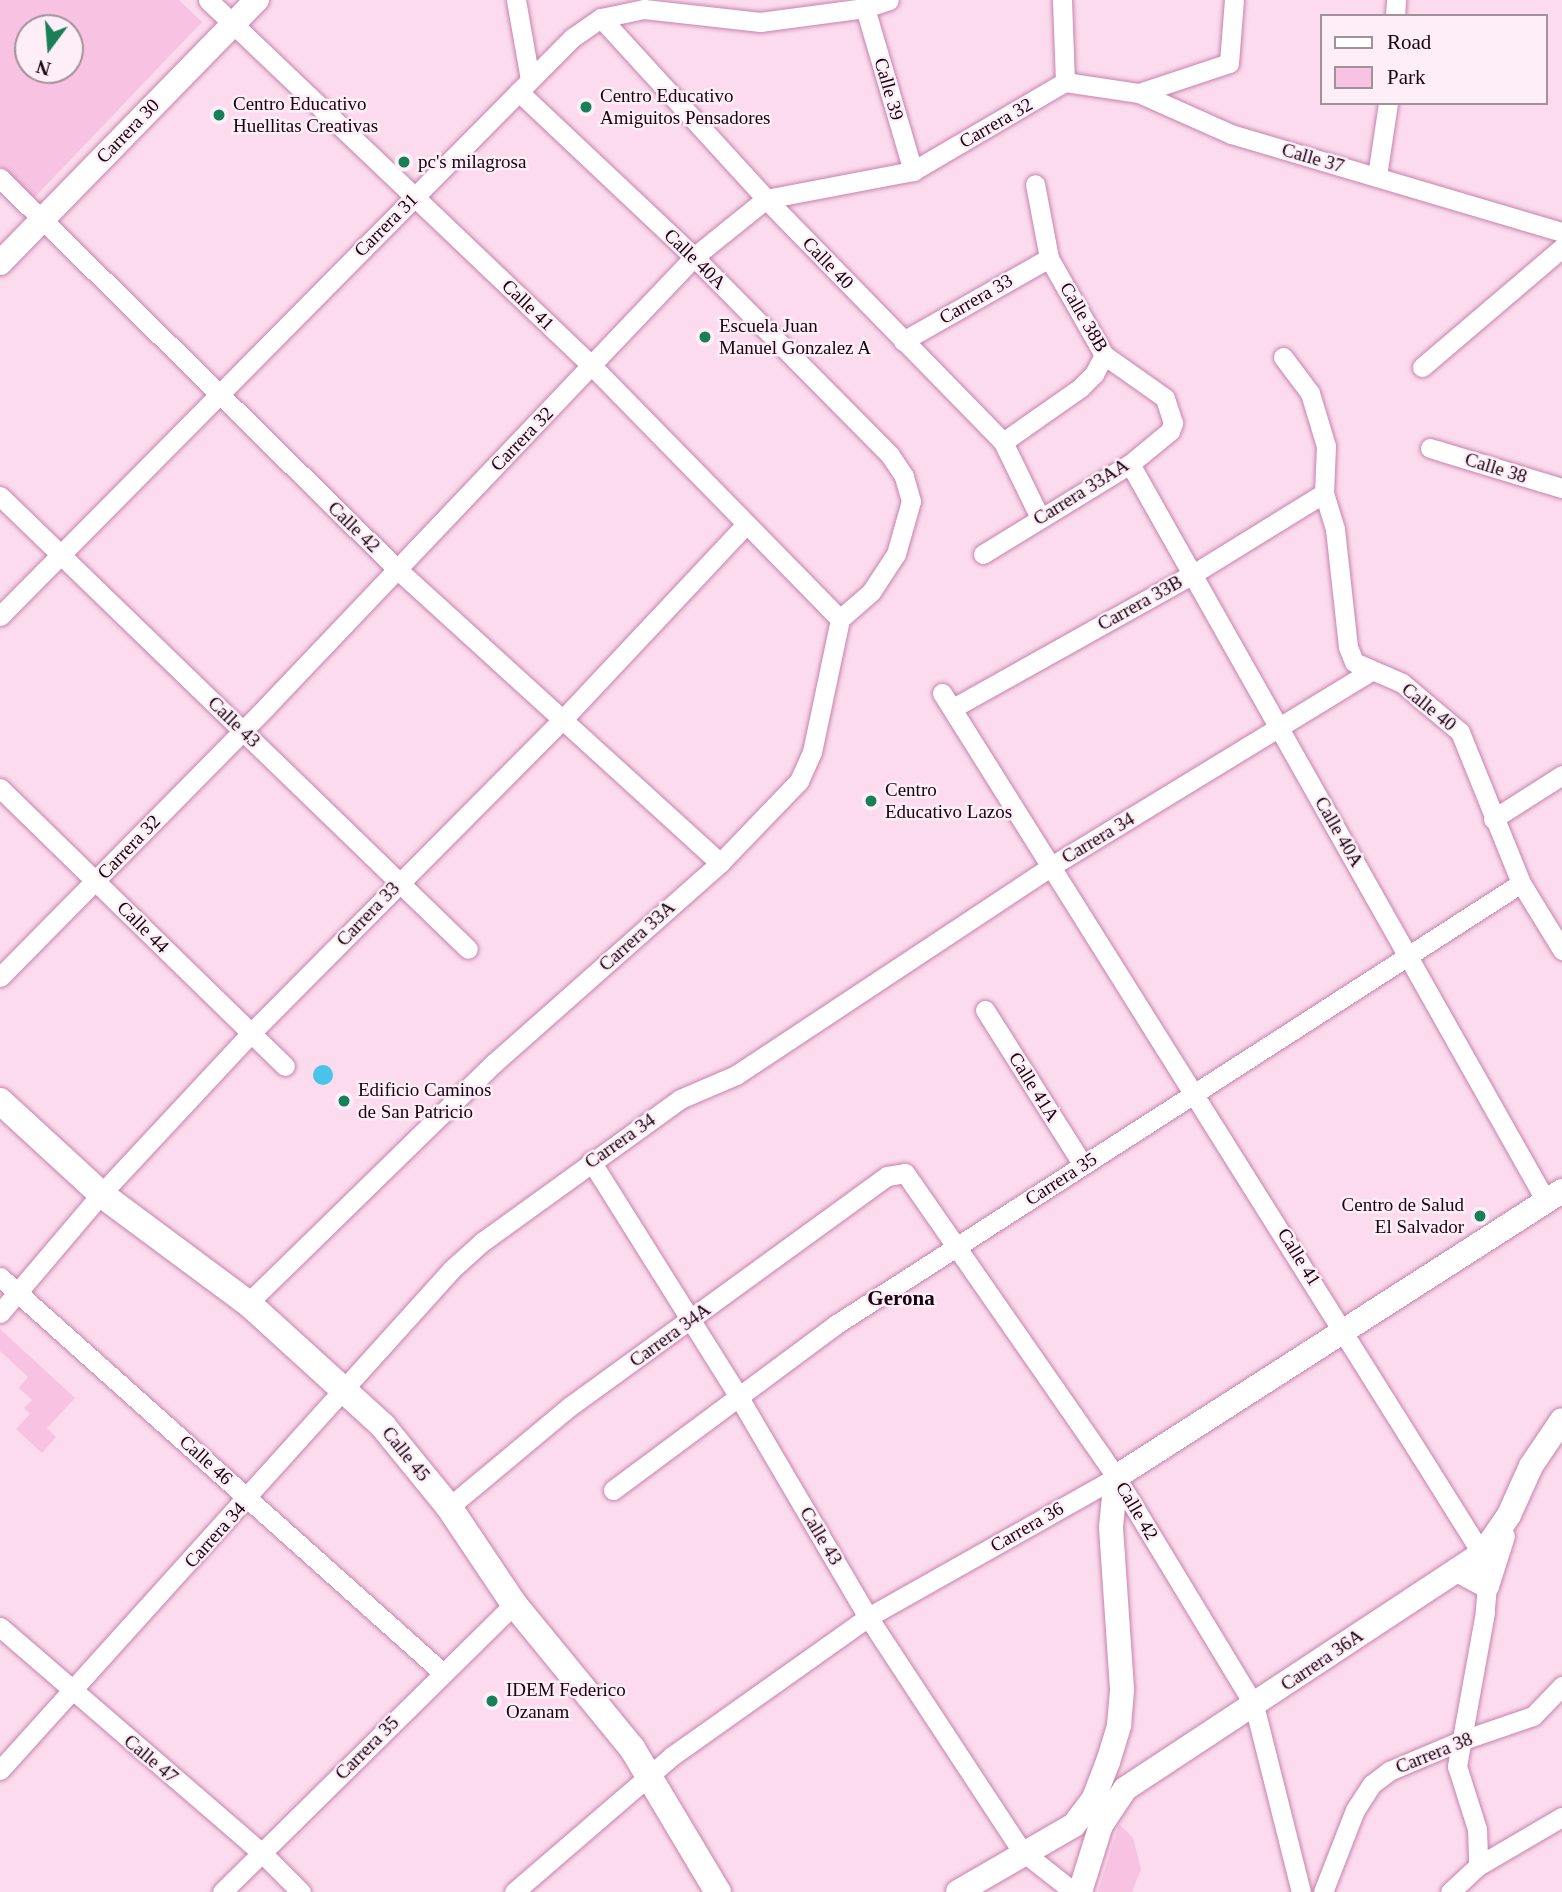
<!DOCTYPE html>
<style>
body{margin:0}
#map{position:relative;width:1562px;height:1892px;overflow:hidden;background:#fbdbed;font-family:"Times New Roman",serif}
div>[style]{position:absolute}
.green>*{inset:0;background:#f8c3e2}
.water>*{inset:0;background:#48c3ea}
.round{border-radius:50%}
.roads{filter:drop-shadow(0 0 2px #c982ad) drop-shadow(0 0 2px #c982ad)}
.minor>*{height:19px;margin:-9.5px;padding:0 9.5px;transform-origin:9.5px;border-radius:9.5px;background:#fff}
.tertiary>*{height:24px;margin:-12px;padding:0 12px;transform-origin:12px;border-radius:12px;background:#fff}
.secondary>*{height:26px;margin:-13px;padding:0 13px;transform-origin:13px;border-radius:13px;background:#fff}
.dots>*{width:19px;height:19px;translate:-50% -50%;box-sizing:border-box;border:4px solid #feeef7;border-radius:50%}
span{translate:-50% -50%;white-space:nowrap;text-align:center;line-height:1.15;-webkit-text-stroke:5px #feeef7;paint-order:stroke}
.street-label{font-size:19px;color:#190211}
.poi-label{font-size:19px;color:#190211}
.left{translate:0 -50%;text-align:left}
.right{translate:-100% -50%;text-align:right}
.neighbourhood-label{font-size:21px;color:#190211;font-weight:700}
.legend{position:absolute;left:1320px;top:14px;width:228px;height:91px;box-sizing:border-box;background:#feeef7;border:2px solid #a2909b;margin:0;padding:9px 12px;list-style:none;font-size:21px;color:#190211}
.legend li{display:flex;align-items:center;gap:14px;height:35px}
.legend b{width:35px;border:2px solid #a2909b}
.north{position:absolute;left:14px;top:14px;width:70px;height:70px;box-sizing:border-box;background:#feeef7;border:2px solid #a2909b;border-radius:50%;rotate:196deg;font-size:19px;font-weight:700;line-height:28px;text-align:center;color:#190211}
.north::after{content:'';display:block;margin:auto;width:24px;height:32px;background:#197f59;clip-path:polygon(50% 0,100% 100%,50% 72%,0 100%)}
</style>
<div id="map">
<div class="green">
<i style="clip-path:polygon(evenodd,0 0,179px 0,202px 22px,34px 198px,0 166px,0 0,28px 28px,70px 28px,70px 70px,28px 70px,28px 28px)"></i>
<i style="clip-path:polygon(0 1329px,75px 1398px,47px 1428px,56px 1437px,42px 1453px,16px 1429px,30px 1414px,24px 1408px,32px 1400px,19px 1388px,28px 1377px,0 1351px)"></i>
<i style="clip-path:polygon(1119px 1824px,1133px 1838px,1141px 1869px,1132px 1892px,1098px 1892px)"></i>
</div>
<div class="water">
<i class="round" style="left:313px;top:1065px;width:20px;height:20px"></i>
</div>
<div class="roads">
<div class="minor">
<i style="left:208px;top:0;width:530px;rotate:43.63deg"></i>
<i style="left:592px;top:366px;width:354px;rotate:45.6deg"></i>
<i style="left:516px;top:0;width:80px;rotate:80deg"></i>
<i style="left:1062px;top:0;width:82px;rotate:87.9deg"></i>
<i style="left:865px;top:8px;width:170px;rotate:73.6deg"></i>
<i style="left:1395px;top:16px;width:16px;rotate:-86deg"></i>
<i style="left:601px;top:18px;width:245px;rotate:47.6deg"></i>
<i style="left:766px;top:199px;width:339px;rotate:45.7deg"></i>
<i style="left:1003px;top:442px;width:85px;rotate:64deg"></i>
<i style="left:1065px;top:82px;width:75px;rotate:8.5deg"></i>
<i style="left:1139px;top:93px;width:101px;rotate:24deg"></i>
<i style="left:1231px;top:134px;width:345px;rotate:16.5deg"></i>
<i style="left:1139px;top:93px;width:95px;rotate:-18.4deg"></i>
<i style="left:1229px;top:63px;width:63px;rotate:-85.5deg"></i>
<i style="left:1377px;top:176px;width:74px;rotate:-81.4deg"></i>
<i style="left:0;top:178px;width:557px;rotate:44.56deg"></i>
<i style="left:397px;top:569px;width:437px;rotate:42.3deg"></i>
<i style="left:903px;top:341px;width:168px;rotate:-29.6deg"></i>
<i style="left:1283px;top:357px;width:45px;rotate:53.1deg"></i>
<i style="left:1310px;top:393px;width:55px;rotate:73.2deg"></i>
<i style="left:1326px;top:446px;width:47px;rotate:92.4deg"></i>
<i style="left:1324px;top:493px;width:38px;rotate:73deg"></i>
<i style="left:1335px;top:529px;width:119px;rotate:83.7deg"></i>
<i style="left:1348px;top:647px;width:16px;rotate:68deg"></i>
<i style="left:1354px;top:662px;width:52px;rotate:23.6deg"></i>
<i style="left:1402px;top:683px;width:76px;rotate:40.2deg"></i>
<i style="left:1460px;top:732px;width:163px;rotate:68deg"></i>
<i style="left:1521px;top:883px;width:79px;rotate:58.5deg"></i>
<i style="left:1422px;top:367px;width:184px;rotate:-40.4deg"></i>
<i style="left:1003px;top:442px;width:94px;rotate:-35deg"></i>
<i style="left:1080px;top:388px;width:20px;rotate:-45deg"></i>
<i style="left:1094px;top:374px;width:21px;rotate:-62deg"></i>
<i style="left:1430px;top:448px;width:138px;rotate:16.9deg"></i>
<i style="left:1130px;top:464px;width:846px;rotate:60.56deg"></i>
<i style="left:0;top:496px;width:651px;rotate:44.07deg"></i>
<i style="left:983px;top:554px;width:172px;rotate:-31.5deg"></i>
<i style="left:1130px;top:464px;width:52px;rotate:-39.5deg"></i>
<i style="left:1170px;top:431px;width:9px;rotate:-69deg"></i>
<i style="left:1173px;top:423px;width:26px;rotate:-108deg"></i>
<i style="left:1165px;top:398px;width:75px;rotate:-144.8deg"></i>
<i style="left:1104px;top:355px;width:112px;rotate:-119.6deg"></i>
<i style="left:1049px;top:258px;width:75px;rotate:-100.7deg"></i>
<i style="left:0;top:616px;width:813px;rotate:-45.3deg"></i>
<i style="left:572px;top:38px;width:35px;rotate:-35deg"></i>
<i style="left:601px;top:18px;width:44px;rotate:-11.8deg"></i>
<i style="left:644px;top:9px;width:117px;rotate:6.4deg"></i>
<i style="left:760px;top:22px;width:106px;rotate:-7.6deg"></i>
<i style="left:865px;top:8px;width:25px;rotate:-18deg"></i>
<i style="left:942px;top:693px;width:1016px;rotate:57.9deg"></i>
<i style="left:1482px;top:1554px;width:21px;rotate:73deg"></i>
<i style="left:1488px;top:1574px;width:38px;rotate:95deg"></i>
<i style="left:1485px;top:1612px;width:157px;rotate:100.3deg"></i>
<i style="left:1457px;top:1766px;width:66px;rotate:72.4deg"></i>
<i style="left:1477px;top:1829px;width:37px;rotate:88deg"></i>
<i style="left:953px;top:708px;width:275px;rotate:-29.2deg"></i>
<i style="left:1193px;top:574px;width:154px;rotate:-31.7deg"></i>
<i style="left:0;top:788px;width:398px;rotate:44.3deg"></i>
<i style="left:1493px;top:819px;width:82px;rotate:-32.5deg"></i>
<i style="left:0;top:977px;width:379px;rotate:-45.4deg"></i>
<i style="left:266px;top:707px;width:621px;rotate:-46.44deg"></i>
<i style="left:694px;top:257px;width:92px;rotate:-38.9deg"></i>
<i style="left:766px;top:199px;width:150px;rotate:-10.8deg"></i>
<i style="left:913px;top:171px;width:176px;rotate:-30.4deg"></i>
<i style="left:985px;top:1010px;width:183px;rotate:57.7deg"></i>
<i style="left:591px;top:1161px;width:275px;rotate:57.9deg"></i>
<i style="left:737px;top:1394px;width:259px;rotate:59.6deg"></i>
<i style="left:868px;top:1617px;width:280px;rotate:56.7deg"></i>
<i style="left:1022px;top:1851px;width:66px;rotate:38.3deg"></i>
<i style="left:0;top:1277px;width:593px;rotate:41.79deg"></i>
<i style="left:248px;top:1303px;width:344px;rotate:-44.3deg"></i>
<i style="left:494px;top:1063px;width:302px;rotate:-41.5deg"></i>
<i style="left:720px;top:863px;width:114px;rotate:-46.1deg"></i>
<i style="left:799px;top:781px;width:32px;rotate:-66deg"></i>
<i style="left:812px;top:752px;width:136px;rotate:-78.1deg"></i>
<i style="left:840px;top:619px;width:41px;rotate:-41.1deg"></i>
<i style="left:871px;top:592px;width:45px;rotate:-56.7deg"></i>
<i style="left:896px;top:554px;width:55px;rotate:-74.2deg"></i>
<i style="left:911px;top:501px;width:26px;rotate:-106deg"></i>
<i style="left:904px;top:476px;width:25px;rotate:-124deg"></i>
<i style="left:890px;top:455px;width:279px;rotate:-134.7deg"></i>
<i style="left:694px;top:257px;width:241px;rotate:-136.7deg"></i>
<i style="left:0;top:1313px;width:156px;rotate:-49.7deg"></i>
<i style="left:101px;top:1194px;width:220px;rotate:-47deg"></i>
<i style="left:251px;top:1033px;width:444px;rotate:-45.2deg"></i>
<i style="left:564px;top:718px;width:266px;rotate:-46.8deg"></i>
<i style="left:613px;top:1490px;width:277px;rotate:-36.6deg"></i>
<i style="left:835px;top:1325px;width:816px;rotate:-32.79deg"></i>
<i style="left:449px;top:1507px;width:156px;rotate:-39.8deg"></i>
<i style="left:569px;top:1407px;width:393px;rotate:-36deg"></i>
<i style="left:887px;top:1176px;width:18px;rotate:-9deg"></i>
<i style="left:905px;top:1173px;width:370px;rotate:55.2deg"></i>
<i style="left:1116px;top:1477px;width:267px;rotate:58.8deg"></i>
<i style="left:1254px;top:1705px;width:193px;rotate:75.9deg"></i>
<i style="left:0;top:1627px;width:346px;rotate:40.8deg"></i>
<i style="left:262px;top:1853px;width:55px;rotate:45deg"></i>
<i style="left:0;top:1770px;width:675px;rotate:-47.94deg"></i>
<i style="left:452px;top:1269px;width:40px;rotate:-42deg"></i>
<i style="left:482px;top:1242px;width:244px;rotate:-35.8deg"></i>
<i style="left:680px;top:1099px;width:61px;rotate:-23.2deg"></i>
<i style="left:736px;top:1075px;width:377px;rotate:-33.5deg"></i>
<i style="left:1050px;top:867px;width:375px;rotate:-31.4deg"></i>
<i style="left:222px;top:1892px;width:410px;rotate:-44.6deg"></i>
<i style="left:514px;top:1892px;width:208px;rotate:-40.7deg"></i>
<i style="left:672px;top:1756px;width:240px;rotate:-35.3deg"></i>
<i style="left:868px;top:1617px;width:285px;rotate:-29.4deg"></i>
<i style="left:1323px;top:1892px;width:88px;rotate:-68.7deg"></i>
<i style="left:1355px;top:1810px;width:31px;rotate:-57deg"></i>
<i style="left:1372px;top:1784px;width:21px;rotate:-37deg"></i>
<i style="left:1389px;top:1771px;width:77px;rotate:-22.9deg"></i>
<i style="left:1460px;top:1741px;width:77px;rotate:-18.9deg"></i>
<i style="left:1533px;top:1716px;width:42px;rotate:-46deg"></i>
<i style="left:1450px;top:1892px;width:38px;rotate:-43deg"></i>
<i style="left:1478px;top:1866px;width:97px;rotate:-30.3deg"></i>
</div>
<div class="tertiary">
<i style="left:0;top:263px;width:368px;rotate:-45.7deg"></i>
<i style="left:1457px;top:1570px;width:34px;rotate:28deg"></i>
<i style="left:1487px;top:1586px;width:52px;rotate:-72.3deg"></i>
<i style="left:958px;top:1892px;width:134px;rotate:-30deg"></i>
<i style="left:1074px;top:1825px;width:34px;rotate:-53deg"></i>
<i style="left:1094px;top:1798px;width:39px;rotate:-69deg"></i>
<i style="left:1108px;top:1762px;width:39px;rotate:-73deg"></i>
<i style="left:1119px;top:1725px;width:36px;rotate:-85deg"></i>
<i style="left:1122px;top:1689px;width:162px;rotate:-93.9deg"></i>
<i style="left:1111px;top:1527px;width:50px;rotate:-84.3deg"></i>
<i style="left:1116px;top:1477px;width:530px;rotate:-32.67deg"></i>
<i style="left:1080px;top:1892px;width:70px;rotate:-72.6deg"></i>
<i style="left:1101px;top:1825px;width:43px;rotate:-56.3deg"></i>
<i style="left:1125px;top:1789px;width:427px;rotate:-33.4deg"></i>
<i style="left:1482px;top:1554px;width:47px;rotate:-55.3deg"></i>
<i style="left:1509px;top:1515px;width:54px;rotate:-65.8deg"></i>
<i style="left:1531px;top:1466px;width:55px;rotate:-56deg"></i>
</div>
<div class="secondary">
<i style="left:0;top:1101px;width:137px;rotate:42.6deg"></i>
<i style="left:101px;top:1194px;width:183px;rotate:36.6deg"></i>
<i style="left:248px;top:1303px;width:183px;rotate:42.3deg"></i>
<i style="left:383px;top:1426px;width:104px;rotate:50.8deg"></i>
<i style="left:449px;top:1507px;width:117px;rotate:56.2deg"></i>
<i style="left:514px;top:1604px;width:186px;rotate:50.7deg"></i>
<i style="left:632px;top:1748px;width:168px;rotate:59.2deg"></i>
</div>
</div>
<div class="dots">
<i style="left:586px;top:107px;background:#197f59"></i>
<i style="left:219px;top:115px;background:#197f59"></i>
<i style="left:404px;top:162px;background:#197f59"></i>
<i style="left:705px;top:337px;background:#197f59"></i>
<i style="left:871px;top:801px;background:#197f59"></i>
<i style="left:344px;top:1101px;background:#197f59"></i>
<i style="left:1480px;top:1216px;background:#197f59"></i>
<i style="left:492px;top:1701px;background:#197f59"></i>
</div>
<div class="street-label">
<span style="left:889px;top:89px;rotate:74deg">Calle 39</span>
<span style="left:996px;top:123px;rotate:-30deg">Carrera 32</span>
<span style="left:128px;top:131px;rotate:-46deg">Carrera 30</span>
<span style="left:1313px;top:158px;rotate:16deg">Calle 37</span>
<span style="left:386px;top:225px;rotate:-45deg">Carrera 31</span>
<span style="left:695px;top:259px;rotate:44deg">Calle 40A</span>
<span style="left:828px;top:263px;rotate:46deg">Calle 40</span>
<span style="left:976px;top:299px;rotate:-30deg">Carrera 33</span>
<span style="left:528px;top:305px;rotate:44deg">Calle 41</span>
<span style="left:1084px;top:317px;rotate:60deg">Calle 38B</span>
<span style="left:522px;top:439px;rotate:-46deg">Carrera 32</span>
<span style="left:1496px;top:468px;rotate:17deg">Calle 38</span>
<span style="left:1081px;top:492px;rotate:-32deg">Carrera 33AA</span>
<span style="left:354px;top:527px;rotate:44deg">Calle 42</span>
<span style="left:1140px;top:603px;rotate:-29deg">Carrera 33B</span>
<span style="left:1429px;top:707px;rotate:39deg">Calle 40</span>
<span style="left:234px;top:722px;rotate:44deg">Calle 43</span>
<span style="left:1339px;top:832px;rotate:60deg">Calle 40A</span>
<span style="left:1098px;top:838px;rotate:-31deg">Carrera 34</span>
<span style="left:129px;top:847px;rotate:-46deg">Carrera 32</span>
<span style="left:368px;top:914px;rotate:-46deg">Carrera 33</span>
<span style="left:143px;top:927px;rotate:45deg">Calle 44</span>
<span style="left:637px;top:936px;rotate:-42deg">Carrera 33A</span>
<span style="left:1034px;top:1087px;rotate:58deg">Calle 41A</span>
<span style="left:620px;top:1141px;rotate:-35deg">Carrera 34</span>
<span style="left:1061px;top:1179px;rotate:-33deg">Carrera 35</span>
<span style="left:1299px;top:1257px;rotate:58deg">Calle 41</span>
<span style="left:670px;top:1335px;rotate:-36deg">Carrera 34A</span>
<span style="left:406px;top:1454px;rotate:51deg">Calle 45</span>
<span style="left:206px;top:1460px;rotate:42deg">Calle 46</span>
<span style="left:1137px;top:1511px;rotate:59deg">Calle 42</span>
<span style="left:1027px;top:1527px;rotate:-30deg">Carrera 36</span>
<span style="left:215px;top:1535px;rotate:-48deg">Carrera 34</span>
<span style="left:821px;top:1536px;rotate:59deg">Calle 43</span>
<span style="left:1322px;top:1660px;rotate:-34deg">Carrera 36A</span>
<span style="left:367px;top:1748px;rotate:-45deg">Carrera 35</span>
<span style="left:1434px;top:1753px;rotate:-22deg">Carrera 38</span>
<span style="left:151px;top:1759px;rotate:40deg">Calle 47</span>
</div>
<div class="poi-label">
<span class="left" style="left:600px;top:107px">Centro Educativo<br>Amiguitos Pensadores</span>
<span class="left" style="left:233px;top:115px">Centro Educativo<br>Huellitas Creativas</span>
<span class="left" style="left:418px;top:162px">pc's milagrosa</span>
<span class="left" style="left:719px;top:337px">Escuela Juan<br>Manuel Gonzalez A</span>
<span class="left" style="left:885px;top:801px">Centro<br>Educativo Lazos</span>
<span class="left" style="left:358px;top:1101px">Edificio Caminos<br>de San Patricio</span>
<span class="right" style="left:1464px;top:1216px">Centro de Salud<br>El Salvador</span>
<span class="left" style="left:506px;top:1701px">IDEM Federico<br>Ozanam</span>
</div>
<div class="neighbourhood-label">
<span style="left:901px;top:1298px">Gerona</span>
</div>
<ul class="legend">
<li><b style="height:9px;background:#fff"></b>Road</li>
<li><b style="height:19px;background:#f8c3e2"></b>Park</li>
</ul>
<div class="north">N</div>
</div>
